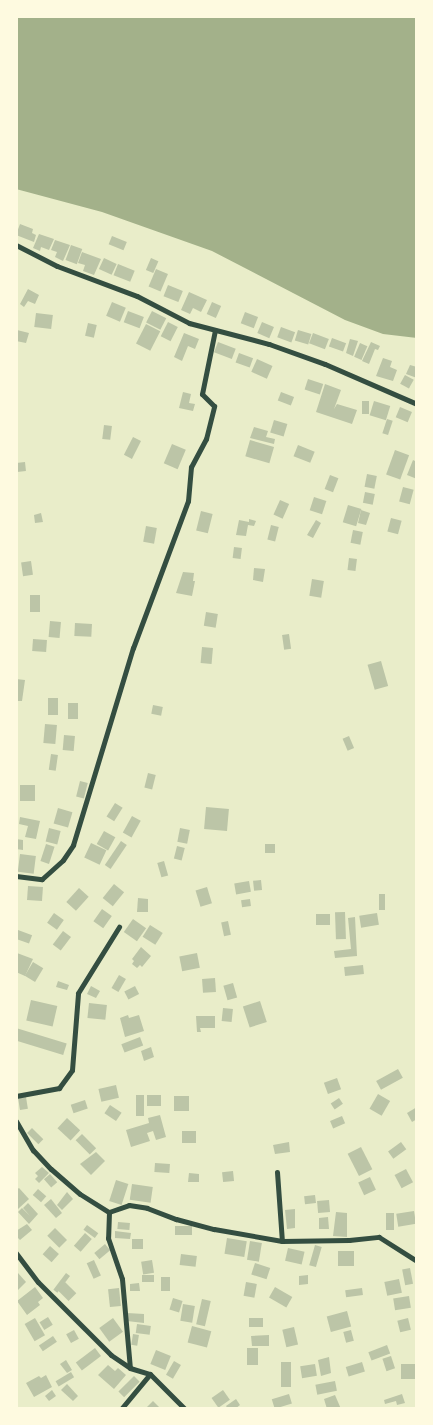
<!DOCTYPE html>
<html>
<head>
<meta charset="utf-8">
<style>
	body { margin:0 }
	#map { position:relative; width:433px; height:1425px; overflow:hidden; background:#e9edc9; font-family:"Fira Sans Condensed",sans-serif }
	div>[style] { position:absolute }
	.water>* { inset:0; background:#a3b18a }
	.building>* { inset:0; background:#bcc5a7; transform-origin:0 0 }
	.minor>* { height:5px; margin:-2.5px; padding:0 2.5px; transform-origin:2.5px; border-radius:2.5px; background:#344e41 }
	span { translate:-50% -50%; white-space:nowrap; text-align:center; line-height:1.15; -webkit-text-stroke:5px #fefae0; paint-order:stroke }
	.frame { position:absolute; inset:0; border:18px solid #fefae0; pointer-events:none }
</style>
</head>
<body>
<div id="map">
	<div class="water">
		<div style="clip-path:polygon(16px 16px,417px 16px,417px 338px,383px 334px,345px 320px,212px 251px,102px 212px,16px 189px)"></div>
	</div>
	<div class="building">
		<div style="clip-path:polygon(20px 224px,33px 229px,32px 233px,36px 235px,34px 242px,16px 235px)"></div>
		<div style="clip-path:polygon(39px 234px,54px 239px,49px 250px,41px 247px,40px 251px,33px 248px)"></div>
		<div style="left:112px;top:236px;width:16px;height:9px;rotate:22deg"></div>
		<div style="clip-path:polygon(55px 240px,70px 245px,63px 261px,55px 257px,57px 252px,51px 250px)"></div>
		<div style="left:71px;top:245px;width:12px;height:16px;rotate:20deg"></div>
		<div style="clip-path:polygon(82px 252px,101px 259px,94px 275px,83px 271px,85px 265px,78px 263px)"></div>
		<div style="left:104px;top:258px;width:14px;height:12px;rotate:25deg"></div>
		<div style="left:151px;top:258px;width:8px;height:13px;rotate:23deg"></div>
		<div style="left:118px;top:264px;width:18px;height:12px;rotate:22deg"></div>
		<div style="left:156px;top:269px;width:13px;height:19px;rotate:23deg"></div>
		<div style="left:168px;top:285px;width:16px;height:12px;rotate:22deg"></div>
		<div style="clip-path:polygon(28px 289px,39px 295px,35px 304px,28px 301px,24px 307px,20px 304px)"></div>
		<div style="clip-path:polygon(189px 292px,207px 300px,201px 312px,193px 308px,190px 314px,181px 310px)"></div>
		<div style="left:112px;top:302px;width:15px;height:15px;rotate:23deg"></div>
		<div style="left:212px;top:302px;width:10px;height:13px;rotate:24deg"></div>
		<div style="left:128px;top:311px;width:17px;height:12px;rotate:21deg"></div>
		<div style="left:152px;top:311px;width:16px;height:13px;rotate:27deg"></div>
		<div style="left:245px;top:312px;width:14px;height:12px;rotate:21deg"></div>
		<div style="left:36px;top:313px;width:17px;height:14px;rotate:7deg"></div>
		<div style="left:168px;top:322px;width:11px;height:16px;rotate:27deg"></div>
		<div style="left:262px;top:322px;width:13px;height:12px;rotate:23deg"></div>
		<div style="left:88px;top:323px;width:9px;height:13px;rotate:13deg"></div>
		<div style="left:146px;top:324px;width:16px;height:22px;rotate:27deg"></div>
		<div style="left:281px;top:327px;width:15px;height:11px;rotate:20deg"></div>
		<div style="clip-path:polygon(17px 330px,29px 333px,26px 343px,16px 341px)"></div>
		<div style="left:298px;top:330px;width:14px;height:11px;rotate:17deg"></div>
		<div style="clip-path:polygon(184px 333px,199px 339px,195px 349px,188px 346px,182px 361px,174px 357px)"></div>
		<div style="left:313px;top:333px;width:17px;height:11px;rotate:21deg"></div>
		<div style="left:332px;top:338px;width:15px;height:9px;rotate:20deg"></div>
		<div style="clip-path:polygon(350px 339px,358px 341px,353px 356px,346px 353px)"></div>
		<div style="left:218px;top:342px;width:19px;height:11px;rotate:21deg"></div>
		<div style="clip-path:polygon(371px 342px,380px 346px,378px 350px,375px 349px,369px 364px,362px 361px)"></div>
		<div style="left:360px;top:343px;width:8px;height:15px;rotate:23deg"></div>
		<div style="left:239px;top:353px;width:15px;height:10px;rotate:20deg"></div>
		<div style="clip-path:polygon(383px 358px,392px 361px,390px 367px,397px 370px,393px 381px,376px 376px)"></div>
		<div style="left:257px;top:359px;width:17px;height:14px;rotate:24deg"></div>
		<div style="clip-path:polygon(410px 365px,417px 367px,417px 378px,406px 374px)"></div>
		<div style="left:405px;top:375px;width:10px;height:10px;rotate:29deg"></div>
		<div style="left:308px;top:379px;width:16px;height:11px;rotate:18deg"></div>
		<div style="clip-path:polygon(325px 384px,341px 390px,334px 409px,337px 404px,357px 410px,352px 424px,316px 412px)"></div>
		<div style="clip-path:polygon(183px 392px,191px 394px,189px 403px,195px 404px,193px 411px,179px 408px)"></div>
		<div style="left:281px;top:392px;width:14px;height:9px;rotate:21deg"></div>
		<div style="left:362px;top:401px;width:7px;height:13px"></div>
		<div style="left:374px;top:401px;width:17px;height:15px;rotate:17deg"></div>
		<div style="left:400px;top:407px;width:13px;height:11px;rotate:23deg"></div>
		<div style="left:387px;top:419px;width:6px;height:15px;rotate:18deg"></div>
		<div style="left:274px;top:420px;width:14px;height:13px;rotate:17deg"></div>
		<div style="left:104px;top:425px;width:8px;height:14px;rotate:7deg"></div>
		<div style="clip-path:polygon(254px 427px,268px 431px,266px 437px,275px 439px,274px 444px,250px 438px)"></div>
		<div style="left:133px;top:437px;width:9px;height:20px;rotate:27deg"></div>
		<div style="left:250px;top:440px;width:25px;height:17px;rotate:16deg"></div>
		<div style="left:172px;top:444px;width:15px;height:21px;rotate:23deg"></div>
		<div style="left:298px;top:445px;width:18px;height:12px;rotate:22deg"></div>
		<div style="left:395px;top:450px;width:15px;height:26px;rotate:20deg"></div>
		<div style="clip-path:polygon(413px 460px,417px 462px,417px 479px,407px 475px)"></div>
		<div style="left:25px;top:462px;width:9px;height:9px;rotate:84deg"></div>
		<div style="left:367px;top:474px;width:10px;height:13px;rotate:11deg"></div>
		<div style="left:330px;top:475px;width:9px;height:15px;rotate:21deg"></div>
		<div style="left:403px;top:487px;width:11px;height:15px;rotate:15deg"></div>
		<div style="left:365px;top:492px;width:10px;height:11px;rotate:11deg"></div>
		<div style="left:314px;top:497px;width:13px;height:14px;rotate:18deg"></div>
		<div style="left:280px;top:500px;width:10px;height:16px;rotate:24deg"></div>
		<div style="left:348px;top:505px;width:14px;height:18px;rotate:17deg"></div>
		<div style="clip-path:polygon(361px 510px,370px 513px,366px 525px,358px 523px)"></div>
		<div style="left:201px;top:511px;width:12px;height:20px;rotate:14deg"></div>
		<div style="clip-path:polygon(41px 513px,43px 522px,35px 523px,34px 515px)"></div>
		<div style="left:391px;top:518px;width:11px;height:14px;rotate:15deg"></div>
		<div style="clip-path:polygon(249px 519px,256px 521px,254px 526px,248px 525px,246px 536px,236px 535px,239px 520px,249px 522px)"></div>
		<div style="clip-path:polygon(316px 520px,321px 523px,313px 538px,307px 535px)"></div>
		<div style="left:271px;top:525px;width:8px;height:15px;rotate:14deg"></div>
		<div style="left:146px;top:526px;width:11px;height:16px;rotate:10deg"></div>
		<div style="left:353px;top:530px;width:10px;height:13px;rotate:11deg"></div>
		<div style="left:234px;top:547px;width:8px;height:11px;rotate:7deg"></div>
		<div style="left:349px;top:558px;width:8px;height:12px;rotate:7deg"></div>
		<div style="left:31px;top:561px;width:14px;height:10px;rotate:82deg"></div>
		<div style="clip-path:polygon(254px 568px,265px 569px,263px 582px,253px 580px)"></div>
		<div style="clip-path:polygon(183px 572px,194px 573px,193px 581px,195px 581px,192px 596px,176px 593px)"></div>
		<div style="left:312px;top:579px;width:12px;height:17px;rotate:9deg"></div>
		<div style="left:30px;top:595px;width:10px;height:17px"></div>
		<div style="left:206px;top:612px;width:12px;height:14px;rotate:9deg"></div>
		<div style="left:50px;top:621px;width:11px;height:16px;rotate:5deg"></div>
		<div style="left:75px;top:623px;width:17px;height:13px;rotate:3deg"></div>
		<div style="left:289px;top:634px;width:15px;height:7px;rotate:82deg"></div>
		<div style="left:33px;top:639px;width:14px;height:12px;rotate:4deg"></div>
		<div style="left:202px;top:647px;width:11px;height:16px;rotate:5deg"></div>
		<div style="left:381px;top:661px;width:26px;height:14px;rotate:74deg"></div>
		<div style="clip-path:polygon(16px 679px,25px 680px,22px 701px,16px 701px)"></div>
		<div style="left:48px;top:698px;width:10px;height:17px"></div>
		<div style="left:68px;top:703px;width:10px;height:16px"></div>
		<div style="left:153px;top:705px;width:10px;height:9px;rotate:11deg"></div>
		<div style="left:45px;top:724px;width:12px;height:19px;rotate:5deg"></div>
		<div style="left:64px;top:735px;width:11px;height:15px;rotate:5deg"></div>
		<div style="left:349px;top:736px;width:13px;height:7px;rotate:67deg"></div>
		<div style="left:51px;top:754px;width:7px;height:16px;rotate:8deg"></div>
		<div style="left:148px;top:773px;width:8px;height:15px;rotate:14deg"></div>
		<div style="left:80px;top:781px;width:8px;height:16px;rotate:14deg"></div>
		<div style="left:20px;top:785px;width:15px;height:16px"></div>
		<div style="left:115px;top:803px;width:9px;height:16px;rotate:32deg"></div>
		<div style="left:206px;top:807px;width:23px;height:22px;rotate:5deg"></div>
		<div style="left:58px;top:808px;width:15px;height:16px;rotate:16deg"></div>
		<div style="left:132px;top:816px;width:10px;height:19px;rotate:29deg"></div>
		<div style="clip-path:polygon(20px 817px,40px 821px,36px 839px,25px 837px,28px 826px,19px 824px)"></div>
		<div style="left:49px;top:828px;width:12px;height:14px;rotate:14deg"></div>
		<div style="left:180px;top:828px;width:10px;height:14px;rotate:11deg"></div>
		<div style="left:104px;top:831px;width:13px;height:15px;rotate:29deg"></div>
		<div style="clip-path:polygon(16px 839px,23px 840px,23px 850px,16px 849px)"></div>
		<div style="left:121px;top:841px;width:7px;height:29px;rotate:34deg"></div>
		<div style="left:91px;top:843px;width:17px;height:16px;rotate:25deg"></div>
		<div style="left:46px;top:844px;width:9px;height:18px;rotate:18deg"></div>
		<div style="left:265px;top:844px;width:10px;height:9px"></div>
		<div style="left:177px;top:846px;width:8px;height:13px;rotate:14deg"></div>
		<div style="left:20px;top:854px;width:16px;height:18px;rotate:7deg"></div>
		<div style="left:164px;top:861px;width:15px;height:7px;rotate:74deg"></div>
		<div style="left:261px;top:880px;width:10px;height:8px;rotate:84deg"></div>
		<div style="left:249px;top:881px;width:11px;height:15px;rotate:80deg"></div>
		<div style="left:114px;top:884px;width:13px;height:18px;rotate:39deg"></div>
		<div style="left:28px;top:886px;width:15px;height:14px;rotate:4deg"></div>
		<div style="left:207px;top:887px;width:17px;height:12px;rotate:73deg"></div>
		<div style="left:79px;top:888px;width:13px;height:19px;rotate:42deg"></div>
		<div style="left:379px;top:894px;width:6px;height:16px"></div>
		<div style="clip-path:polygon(138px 898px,148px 899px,148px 912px,137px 912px)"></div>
		<div style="left:250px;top:899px;width:7px;height:9px;rotate:82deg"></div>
		<div style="left:102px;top:909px;width:12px;height:15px;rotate:35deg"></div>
		<div style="left:345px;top:912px;width:27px;height:10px;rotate:88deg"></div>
		<div style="left:54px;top:913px;width:12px;height:12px;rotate:35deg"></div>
		<div style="left:377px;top:913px;width:12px;height:18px;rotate:81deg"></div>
		<div style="left:316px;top:914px;width:14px;height:11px"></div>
		<div style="clip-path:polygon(355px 917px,357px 956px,335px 958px,334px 951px,351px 949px,348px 918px)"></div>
		<div style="left:133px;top:919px;width:16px;height:16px;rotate:35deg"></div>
		<div style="left:228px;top:921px;width:14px;height:7px;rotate:78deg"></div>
		<div style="left:150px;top:925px;width:15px;height:14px;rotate:32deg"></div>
		<div style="left:18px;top:930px;width:15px;height:9px;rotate:20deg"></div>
		<div style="left:63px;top:931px;width:10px;height:17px;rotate:37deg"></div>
		<div style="clip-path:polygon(141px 947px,151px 956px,142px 967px,140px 965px,137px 968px,132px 964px,134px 961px,132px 959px)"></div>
		<div style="clip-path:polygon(17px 953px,33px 959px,25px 976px,16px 972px)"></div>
		<div style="left:197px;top:953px;width:15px;height:18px;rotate:79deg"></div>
		<div style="left:33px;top:962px;width:12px;height:16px;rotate:31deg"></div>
		<div style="left:363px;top:965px;width:9px;height:19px;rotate:84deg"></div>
		<div style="left:119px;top:975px;width:8px;height:15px;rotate:30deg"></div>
		<div style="left:215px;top:978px;width:14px;height:13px;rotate:86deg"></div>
		<div style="clip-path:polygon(58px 981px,69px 985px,67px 990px,56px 987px)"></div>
		<div style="left:233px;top:983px;width:15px;height:10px;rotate:74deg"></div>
		<div style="clip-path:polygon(91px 986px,100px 991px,96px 998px,87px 994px)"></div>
		<div style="left:135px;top:986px;width:9px;height:12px;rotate:63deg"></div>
		<div style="left:31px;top:1000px;width:27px;height:21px;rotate:13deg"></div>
		<div style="left:260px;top:1001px;width:22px;height:18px;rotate:72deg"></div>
		<div style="left:89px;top:1003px;width:18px;height:15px;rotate:6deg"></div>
		<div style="left:223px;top:1008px;width:10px;height:13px;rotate:6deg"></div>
		<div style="clip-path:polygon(128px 1015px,129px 1018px,139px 1015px,144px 1031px,125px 1037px,120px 1018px)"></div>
		<div style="clip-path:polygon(196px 1016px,215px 1016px,215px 1028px,200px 1028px,201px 1032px,197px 1032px)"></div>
		<div style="left:16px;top:1028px;width:53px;height:12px;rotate:17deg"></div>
		<div style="left:140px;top:1037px;width:9px;height:20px;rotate:69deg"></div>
		<div style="clip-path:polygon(151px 1047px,154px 1057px,144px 1061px,141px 1051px)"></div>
		<div style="left:398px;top:1069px;width:10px;height:25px;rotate:61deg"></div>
		<div style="left:337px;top:1078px;width:12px;height:14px;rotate:70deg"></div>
		<div style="left:116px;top:1085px;width:13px;height:18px;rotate:77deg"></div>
		<div style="left:378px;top:1094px;width:14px;height:17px;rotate:30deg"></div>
		<div style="left:136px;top:1095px;width:8px;height:21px"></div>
		<div style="left:147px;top:1095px;width:14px;height:11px"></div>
		<div style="left:189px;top:1096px;width:15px;height:15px;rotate:90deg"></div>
		<div style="left:26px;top:1097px;width:12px;height:8px;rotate:81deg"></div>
		<div style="left:339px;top:1098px;width:7px;height:10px;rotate:56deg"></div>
		<div style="left:85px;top:1100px;width:9px;height:15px;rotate:72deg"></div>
		<div style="left:110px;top:1105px;width:14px;height:10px;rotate:34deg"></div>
		<div style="clip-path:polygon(417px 1107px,417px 1119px,412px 1122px,407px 1113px)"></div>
		<div style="clip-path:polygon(160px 1115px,166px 1137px,156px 1140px,153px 1131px,147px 1133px,150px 1141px,131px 1147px,126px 1130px,149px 1123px,148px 1118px)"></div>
		<div style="left:342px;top:1116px;width:8px;height:13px;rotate:67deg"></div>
		<div style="left:67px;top:1118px;width:18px;height:14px;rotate:43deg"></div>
		<div style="left:32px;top:1128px;width:16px;height:7px;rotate:45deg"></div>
		<div style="left:196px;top:1131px;width:12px;height:14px;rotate:90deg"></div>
		<div style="left:82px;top:1134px;width:20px;height:9px;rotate:45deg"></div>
		<div style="clip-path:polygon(289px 1142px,290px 1152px,275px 1154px,273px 1145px)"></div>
		<div style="left:401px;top:1142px;width:9px;height:16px;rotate:54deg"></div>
		<div style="left:361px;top:1147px;width:25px;height:15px;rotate:63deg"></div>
		<div style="clip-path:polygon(96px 1152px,105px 1161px,91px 1175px,80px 1164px)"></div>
		<div style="left:155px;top:1163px;width:15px;height:9px;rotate:4deg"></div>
		<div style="clip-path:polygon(42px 1167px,49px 1173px,39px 1183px,35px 1179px,38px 1176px,35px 1173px)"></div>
		<div style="left:406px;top:1169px;width:15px;height:13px;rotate:62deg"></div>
		<div style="left:233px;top:1171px;width:10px;height:11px;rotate:84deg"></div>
		<div style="clip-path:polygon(189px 1173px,199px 1174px,199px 1182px,188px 1182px)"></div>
		<div style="left:50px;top:1174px;width:11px;height:8px;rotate:49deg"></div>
		<div style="left:370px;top:1177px;width:14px;height:13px;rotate:65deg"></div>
		<div style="left:116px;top:1180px;width:13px;height:22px;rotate:18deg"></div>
		<div style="left:132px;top:1184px;width:21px;height:16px;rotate:8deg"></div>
		<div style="clip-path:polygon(19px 1188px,29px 1199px,18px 1209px,16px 1207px,16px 1190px)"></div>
		<div style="left:38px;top:1189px;width:11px;height:8px;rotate:41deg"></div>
		<div style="clip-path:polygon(67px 1192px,73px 1199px,62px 1210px,57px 1205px)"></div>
		<div style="left:315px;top:1195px;width:8px;height:11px;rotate:83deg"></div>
		<div style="clip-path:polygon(51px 1199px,62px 1213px,56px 1218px,44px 1205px)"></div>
		<div style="left:329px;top:1200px;width:12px;height:12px;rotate:85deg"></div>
		<div style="clip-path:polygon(28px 1203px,38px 1214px,29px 1224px,18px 1212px,22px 1208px,30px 1216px,23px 1208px)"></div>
		<div style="clip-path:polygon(295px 1209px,295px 1228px,287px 1229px,285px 1210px)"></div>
		<div style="left:414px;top:1211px;width:13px;height:18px;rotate:81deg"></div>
		<div style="clip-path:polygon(336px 1212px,347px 1213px,347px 1237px,333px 1236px)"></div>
		<div style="left:386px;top:1213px;width:8px;height:17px"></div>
		<div style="clip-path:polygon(328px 1217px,329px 1229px,319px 1229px,319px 1218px)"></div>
		<div style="left:118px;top:1222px;width:12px;height:7px;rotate:5deg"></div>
		<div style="clip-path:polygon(27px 1224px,32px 1230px,20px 1240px,16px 1236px,16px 1231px)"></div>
		<div style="left:87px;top:1225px;width:14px;height:6px;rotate:36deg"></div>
		<div style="left:175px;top:1226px;width:17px;height:9px"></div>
		<div style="left:55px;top:1228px;width:17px;height:11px;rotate:45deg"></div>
		<div style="clip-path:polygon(115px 1231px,131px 1233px,130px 1239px,115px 1238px)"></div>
		<div style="left:85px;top:1233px;width:9px;height:17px;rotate:41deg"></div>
		<div style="left:227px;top:1238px;width:20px;height:16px;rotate:9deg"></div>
		<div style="left:143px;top:1239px;width:10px;height:11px;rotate:90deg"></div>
		<div style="left:250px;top:1241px;width:12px;height:19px;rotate:9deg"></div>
		<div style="left:105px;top:1244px;width:8px;height:14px;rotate:50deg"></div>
		<div style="left:315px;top:1245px;width:7px;height:21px;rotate:16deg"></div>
		<div style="left:50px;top:1246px;width:12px;height:11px;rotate:42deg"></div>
		<div style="left:288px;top:1248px;width:17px;height:13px;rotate:13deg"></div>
		<div style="left:338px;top:1251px;width:16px;height:15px"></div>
		<div style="left:181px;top:1254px;width:16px;height:11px;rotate:7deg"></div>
		<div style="left:94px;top:1260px;width:17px;height:8px;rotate:66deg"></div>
		<div style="left:152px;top:1260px;width:13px;height:11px;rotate:81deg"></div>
		<div style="left:255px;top:1263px;width:16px;height:12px;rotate:18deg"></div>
		<div style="left:410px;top:1268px;width:16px;height:8px;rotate:79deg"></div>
		<div style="clip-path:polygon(18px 1273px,26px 1282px,16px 1292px,16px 1275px)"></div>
		<div style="left:66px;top:1273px;width:5px;height:21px;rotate:37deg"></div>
		<div style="left:154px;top:1275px;width:7px;height:12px;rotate:90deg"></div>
		<div style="clip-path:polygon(308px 1275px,308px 1284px,299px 1285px,299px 1276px)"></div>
		<div style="left:161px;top:1277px;width:9px;height:14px"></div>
		<div style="left:399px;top:1279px;width:14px;height:15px;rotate:78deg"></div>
		<div style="left:65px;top:1282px;width:16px;height:11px;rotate:45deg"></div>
		<div style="left:246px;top:1282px;width:11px;height:14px;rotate:10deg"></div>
		<div style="clip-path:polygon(139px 1283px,140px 1291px,130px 1291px,130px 1284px)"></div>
		<div style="clip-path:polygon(35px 1287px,43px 1298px,38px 1302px,40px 1305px,27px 1315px,17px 1301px)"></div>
		<div style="left:275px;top:1287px;width:20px;height:12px;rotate:30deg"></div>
		<div style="left:119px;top:1288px;width:18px;height:11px;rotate:84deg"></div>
		<div style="left:362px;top:1288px;width:7px;height:17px;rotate:82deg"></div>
		<div style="left:409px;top:1296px;width:12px;height:16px;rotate:81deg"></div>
		<div style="left:173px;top:1298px;width:10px;height:12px;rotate:17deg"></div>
		<div style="left:202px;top:1299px;width:9px;height:26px;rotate:13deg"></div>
		<div style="left:183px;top:1304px;width:12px;height:17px;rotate:9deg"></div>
		<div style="left:347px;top:1311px;width:16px;height:21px;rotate:75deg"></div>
		<div style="clip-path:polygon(127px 1313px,144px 1314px,144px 1323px,127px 1321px)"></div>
		<div style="left:48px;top:1317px;width:9px;height:10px;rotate:58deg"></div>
		<div style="left:35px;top:1318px;width:20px;height:12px;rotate:60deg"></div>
		<div style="left:113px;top:1318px;width:17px;height:17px;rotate:54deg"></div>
		<div style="left:249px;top:1318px;width:14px;height:9px"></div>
		<div style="left:408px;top:1318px;width:12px;height:11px;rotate:76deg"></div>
		<div style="left:137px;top:1324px;width:14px;height:9px;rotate:8deg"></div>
		<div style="left:192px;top:1326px;width:20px;height:17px;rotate:15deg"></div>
		<div style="left:294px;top:1327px;width:18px;height:12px;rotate:77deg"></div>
		<div style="left:74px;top:1330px;width:10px;height:9px;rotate:61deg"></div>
		<div style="left:351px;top:1330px;width:11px;height:8px;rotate:75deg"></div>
		<div style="left:133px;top:1334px;width:6px;height:11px;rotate:9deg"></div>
		<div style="clip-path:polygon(269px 1335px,269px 1346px,252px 1346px,251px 1336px)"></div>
		<div style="left:53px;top:1336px;width:7px;height:17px;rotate:56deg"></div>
		<div style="left:387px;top:1345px;width:9px;height:20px;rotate:69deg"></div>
		<div style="left:95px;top:1348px;width:10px;height:24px;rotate:53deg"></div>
		<div style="left:247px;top:1348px;width:11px;height:17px"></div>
		<div style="left:156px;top:1350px;width:16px;height:15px;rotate:22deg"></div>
		<div style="left:391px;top:1356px;width:13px;height:9px;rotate:72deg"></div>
		<div style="clip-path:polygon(329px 1357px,331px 1373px,321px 1376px,318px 1360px)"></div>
		<div style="clip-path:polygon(66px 1360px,72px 1370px,67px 1373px,60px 1364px)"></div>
		<div style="left:174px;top:1361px;width:8px;height:16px;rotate:30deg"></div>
		<div style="left:281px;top:1362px;width:10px;height:25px"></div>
		<div style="left:362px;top:1362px;width:10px;height:17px;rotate:73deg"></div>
		<div style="left:315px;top:1364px;width:12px;height:15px;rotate:81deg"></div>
		<div style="left:401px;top:1364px;width:14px;height:15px"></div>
		<div style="clip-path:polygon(108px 1365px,115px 1371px,118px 1368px,126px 1375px,114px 1389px,98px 1375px)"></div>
		<div style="left:71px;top:1372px;width:6px;height:18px;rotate:59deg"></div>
		<div style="clip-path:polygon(46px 1375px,52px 1387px,34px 1397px,26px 1383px,39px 1376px,41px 1378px)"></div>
		<div style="left:134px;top:1376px;width:8px;height:22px;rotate:45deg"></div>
		<div style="left:335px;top:1381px;width:10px;height:20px;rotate:79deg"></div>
		<div style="clip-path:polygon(67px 1384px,78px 1396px,73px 1401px,61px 1390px)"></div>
		<div style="clip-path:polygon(52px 1390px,56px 1396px,49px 1401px,45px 1396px)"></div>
		<div style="left:223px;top:1390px;width:12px;height:14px;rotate:55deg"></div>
		<div style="left:289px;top:1394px;width:10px;height:18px;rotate:73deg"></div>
		<div style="clip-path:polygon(402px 1394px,405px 1403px,397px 1405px,396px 1401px,385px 1404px,384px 1400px)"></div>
		<div style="clip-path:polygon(335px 1395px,341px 1409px,327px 1409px,324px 1399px)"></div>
		<div style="clip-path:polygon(236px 1399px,240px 1405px,235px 1409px,228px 1409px,226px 1406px)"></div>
		<div style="clip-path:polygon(153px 1401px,161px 1409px,145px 1409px)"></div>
	</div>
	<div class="minor">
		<div style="left:16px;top:245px;width:46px;rotate:27.1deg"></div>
		<div style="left:57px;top:266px;width:85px;rotate:20.6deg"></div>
		<div style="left:137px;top:296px;width:59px;rotate:27.4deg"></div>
		<div style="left:189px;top:323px;width:83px;rotate:14.7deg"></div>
		<div style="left:269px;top:344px;width:59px;rotate:19.7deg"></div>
		<div style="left:325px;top:364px;width:100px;rotate:23.5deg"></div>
		<div style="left:16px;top:876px;width:26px;rotate:7deg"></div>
		<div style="left:42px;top:879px;width:28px;rotate:-42deg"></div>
		<div style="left:63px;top:860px;width:18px;rotate:-56deg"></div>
		<div style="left:73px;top:845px;width:206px;rotate:-73.1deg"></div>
		<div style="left:133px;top:648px;width:157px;rotate:-69.5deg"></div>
		<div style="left:188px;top:501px;width:34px;rotate:-85deg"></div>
		<div style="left:191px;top:467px;width:32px;rotate:-62deg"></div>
		<div style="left:206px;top:439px;width:34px;rotate:-76deg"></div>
		<div style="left:214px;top:406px;width:17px;rotate:-135deg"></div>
		<div style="left:202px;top:394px;width:65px;rotate:-78.5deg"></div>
		<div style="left:16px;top:1096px;width:44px;rotate:-10.5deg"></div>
		<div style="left:59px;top:1088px;width:22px;rotate:-54deg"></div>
		<div style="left:72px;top:1070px;width:77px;rotate:-85.5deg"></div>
		<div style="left:78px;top:993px;width:78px;rotate:-58.2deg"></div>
		<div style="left:16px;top:1121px;width:34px;rotate:60deg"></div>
		<div style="left:33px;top:1150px;width:26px;rotate:47deg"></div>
		<div style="left:51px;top:1169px;width:38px;rotate:41deg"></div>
		<div style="left:80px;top:1194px;width:34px;rotate:32deg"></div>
		<div style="left:109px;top:1212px;width:21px;rotate:-19deg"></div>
		<div style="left:129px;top:1205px;width:18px;rotate:9deg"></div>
		<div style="left:147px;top:1208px;width:31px;rotate:21deg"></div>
		<div style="left:176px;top:1219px;width:39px;rotate:15deg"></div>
		<div style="left:214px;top:1229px;width:69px;rotate:10deg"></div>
		<div style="left:282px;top:1241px;width:67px;rotate:-0.9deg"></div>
		<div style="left:349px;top:1240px;width:30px;rotate:-6deg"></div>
		<div style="left:379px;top:1237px;width:45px;rotate:32.3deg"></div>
		<div style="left:277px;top:1172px;width:69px;rotate:85.9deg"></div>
		<div style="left:109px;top:1212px;width:26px;rotate:92deg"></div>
		<div style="left:108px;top:1238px;width:43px;rotate:71.1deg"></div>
		<div style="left:122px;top:1279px;width:89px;rotate:84.9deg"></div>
		<div style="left:16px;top:1253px;width:36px;rotate:53deg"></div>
		<div style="left:38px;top:1282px;width:103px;rotate:45deg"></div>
		<div style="left:111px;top:1355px;width:23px;rotate:34deg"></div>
		<div style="left:130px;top:1368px;width:21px;rotate:17deg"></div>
		<div style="left:150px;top:1374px;width:49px;rotate:45deg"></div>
		<div style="left:121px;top:1409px;width:45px;rotate:-50.4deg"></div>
	</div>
	<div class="frame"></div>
</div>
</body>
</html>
